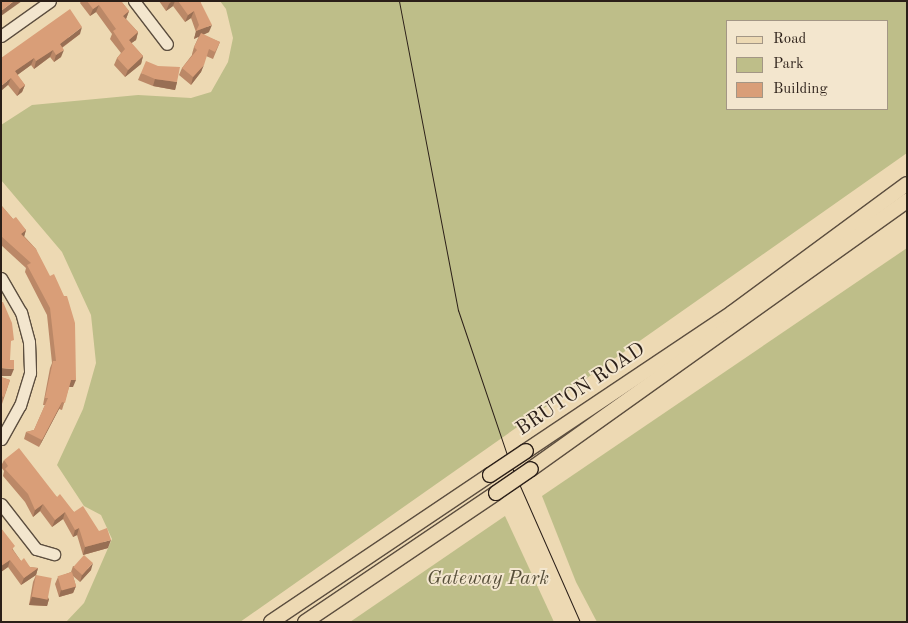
<!DOCTYPE html>
<html>
<head>
<meta charset="utf-8">
<style>
	body { margin:0 }
	#map { position:relative; width:908px; height:623px; overflow:hidden; background:#edd9b3; font-family:"Old Standard TT",serif }
	div>[style] { position:absolute }
	.green>* { inset:0; background:#bebe89 }
	.roads { filter:drop-shadow(1px 0 #5c4e3f) drop-shadow(-1px 0 #5c4e3f) drop-shadow(0 1px #5c4e3f) drop-shadow(0 -1px #5c4e3f) }
	.minor>* { height:11px; margin:-5.5px; padding:0 5.5px; transform-origin:5.5px; border-radius:5.5px; background:#f3e6ce }
	.major>* { height:14px; margin:-7px; padding:0 7px; transform-origin:7px; border-radius:7px; background:#edd9b3 }
	.tram>* { height:1px; margin:-0.5px; padding:0 0.5px; transform-origin:0.5px; border-radius:0.5px; background:#2b1f18 }
	.bridges { filter:drop-shadow(1px 0 #2b1f18) drop-shadow(-1px 0 #2b1f18) drop-shadow(0 1px #2b1f18) drop-shadow(0 -1px #2b1f18) }
	.major-bridge>* { height:14px; margin:-7px; padding:0 7px; transform-origin:7px; border-radius:7px; background:#edd9b3 }
	.wall>* { inset:0; background:#bb8867 }
	.shaded-wall>* { inset:0; background:#986f54 }
	.building>* { inset:0; background:#d99e78; transform-origin:0 0 }
	span { translate:-50% -50%; white-space:nowrap; text-align:center; line-height:1.15; -webkit-text-stroke:4px #f3e6ce; paint-order:stroke }
	.street-label { font-size:20px; color:#2b1f18 }
	.park-label { font-size:20px; color:#574f3a; font-style:italic }
	.frame { position:absolute; inset:0; border:2px solid #2b1f18; pointer-events:none }
	.legend { position:absolute; left:726px; top:20px; width:162px; height:90px; box-sizing:border-box; background:#f3e6ce; border:1px solid #a39685; margin:0; padding:6px 9px; list-style:none; font-size:15px; color:#2b1f18 }
	.legend li { display:flex; align-items:center; gap:10px; height:25px }
	.legend b { width:25px; border:1px solid #a39685 }
</style>
</head>
<body>
<div id="map">
	<div class="green">
		<div style="clip-path:polygon(evenodd,220px 1px,907px 1px,907px 153px,240px 622px,66px 622px,84px 603px,112px 539px,101px 515px,84px 506px,57px 465px,83px 409px,96px 363px,91px 315px,62px 252px,1px 180px,1px 125px,32px 105px,138px 95px,191px 98px,211px 92px,228px 62px,233px 38px,226px 9px,220px 1px,727px 21px,887px 21px,887px 109px,727px 109px,727px 21px)"></div>
		<div style="clip-path:polygon(907px 248px,907px 622px,597px 622px,576px 582px,542px 496px)"></div>
		<div style="clip-path:polygon(505px 516px,554px 622px,350px 622px)"></div>
	</div>
	<div class="roads">
		<div class="minor">
			<div style="left:134px;top:1px;width:54px;rotate:52.5deg"></div>
			<div style="left:1px;top:36px;width:60px;rotate:-35.5deg"></div>
			<div style="left:1px;top:278px;width:39px;rotate:60deg"></div>
			<div style="left:21px;top:312px;width:31px;rotate:75deg"></div>
			<div style="left:29px;top:342px;width:31px;rotate:88deg"></div>
			<div style="left:30px;top:373px;width:34px;rotate:107deg"></div>
			<div style="left:20px;top:405px;width:39px;rotate:119deg"></div>
			<div style="left:1px;top:504px;width:57px;rotate:52.1deg"></div>
			<div style="left:36px;top:549px;width:19px;rotate:16deg"></div>
		</div>
		<div class="major">
			<div style="left:526px;top:451px;width:248px;rotate:-33.8deg"></div>
			<div style="left:732px;top:313px;width:217px;rotate:-36.4deg"></div>
			<div style="left:531px;top:469px;width:462px;rotate:-35.5deg"></div>
			<div style="left:271px;top:622px;width:264px;rotate:-33.9deg"></div>
			<div style="left:305px;top:622px;width:230px;rotate:-34deg"></div>
		</div>
	</div>
	<div class="tram">
		<div style="left:399px;top:1px;width:315px;rotate:79.2deg"></div>
		<div style="left:458px;top:310px;width:159px;rotate:71.3deg"></div>
		<div style="left:509px;top:461px;width:176px;rotate:66.2deg"></div>
	</div>
	<div class="bridges">
		<div class="major-bridge">
			<div style="left:490px;top:475px;width:43px;rotate:-33.7deg"></div>
			<div style="left:496px;top:493px;width:42px;rotate:-34.4deg"></div>
		</div>
	</div>
	<div class="wall">
		<div style="clip-path:polygon(81px 1px,121px 1px,129px 11px,126px 19px,138px 32px,136px 40px,131px 43px,143px 56px,141px 64px,125px 77px,114px 65px,117px 58px,121px 53px,110px 39px,112px 34px,96px 12px,90px 16px,80px 3px)"></div>
		<div style="clip-path:polygon(159px 1px,200px 1px,209px 32px,203px 35px,220px 42px,213px 59px,206px 56px,201px 72px,191px 85px,179px 75px,182px 68px,192px 55px,192px 54px,194px 47px,199px 36px,194px 39px,196px 32px,191px 18px,185px 22px,173px 6px,166px 11px)"></div>
		<div style="clip-path:polygon(80px 34px,62px 48px,61px 57px,54px 62px,50px 57px,34px 69px,31px 65px,17px 75px,25px 85px,22px 92px,17px 96px,8px 85px,1px 58px)"></div>
		<div style="clip-path:polygon(141px 73px,177px 82px,175px 90px,153px 86px,138px 80px)"></div>
		<div style="clip-path:polygon(1px 205px,13px 219px,26px 230px,24px 236px,36px 249px,73px 387px,69px 387px,62px 410px,59px 409px,39px 447px,24px 439px,26px 432px,34px 430px,45px 405px,43px 405px,50px 368px,52px 363px,47px 315px,25px 272px,26px 268px,1px 245px)"></div>
		<div style="clip-path:polygon(1px 377px,10px 380px,2px 404px,1px 404px)"></div>
		<div style="clip-path:polygon(4px 460px,57px 497px,74px 512px,108px 548px,83px 555px,77px 535px,73px 537px,63px 519px,52px 527px,40px 511px,33px 517px,25px 502px,3px 476px,4px 471px,1px 467px,1px 466px)"></div>
		<div style="clip-path:polygon(1px 528px,14px 551px,21px 561px,30px 567px,38px 568px,36px 575px,49px 599px,47px 606px,29px 605px,33px 582px,36px 575px,21px 585px,8px 567px,1px 572px)"></div>
		<div style="clip-path:polygon(73px 566px,91px 570px,80px 582px,73px 576px,76px 586px,73px 593px,59px 597px,55px 584px,58px 577px,71px 572px)"></div>
	</div>
	<div class="shaded-wall">
		<div style="clip-path:polygon(14px 1px,22px 1px,1px 16px,1px 11px)"></div>
		<div style="clip-path:polygon(172px 1px,175px 1px,173px 6px,166px 11px,169px 4px)"></div>
		<div style="clip-path:polygon(99px 5px,96px 12px,90px 16px,93px 9px)"></div>
		<div style="clip-path:polygon(129px 11px,126px 19px,120px 23px,123px 16px)"></div>
		<div style="clip-path:polygon(194px 11px,191px 18px,185px 22px,188px 15px)"></div>
		<div style="clip-path:polygon(212px 25px,209px 32px,194px 39px,196px 31px)"></div>
		<div style="clip-path:polygon(82px 27px,80px 34px,57px 51px,60px 44px)"></div>
		<div style="clip-path:polygon(138px 32px,136px 40px,126px 47px,129px 40px)"></div>
		<div style="clip-path:polygon(53px 50px,50px 57px,34px 69px,36px 61px)"></div>
		<div style="clip-path:polygon(64px 50px,61px 57px,54px 62px,56px 55px)"></div>
		<div style="clip-path:polygon(143px 56px,141px 64px,125px 77px,128px 70px)"></div>
		<div style="clip-path:polygon(34px 58px,31px 65px,12px 79px,15px 71px)"></div>
		<div style="clip-path:polygon(204px 65px,201px 72px,191px 85px,193px 77px)"></div>
		<div style="clip-path:polygon(11px 78px,8px 85px,1px 91px,1px 86px)"></div>
		<div style="clip-path:polygon(155px 79px,177px 82px,175px 90px,153px 86px)"></div>
		<div style="clip-path:polygon(25px 85px,22px 92px,17px 96px,20px 89px)"></div>
		<div style="clip-path:polygon(26px 230px,24px 237px,21px 234px)"></div>
		<div style="clip-path:polygon(1px 368px,14px 369px,11px 376px,1px 376px)"></div>
		<div style="clip-path:polygon(71px 380px,76px 380px,73px 387px,69px 387px)"></div>
		<div style="clip-path:polygon(62px 402px,59px 409px,39px 447px,42px 440px)"></div>
		<div style="clip-path:polygon(43px 504px,40px 511px,33px 517px,35px 510px)"></div>
		<div style="clip-path:polygon(65px 512px,63px 519px,52px 527px,55px 520px)"></div>
		<div style="clip-path:polygon(79px 528px,77px 535px,73px 537px,75px 530px)"></div>
		<div style="clip-path:polygon(111px 540px,108px 548px,83px 555px,85px 547px)"></div>
		<div style="clip-path:polygon(10px 560px,8px 567px,1px 572px,1px 566px)"></div>
		<div style="clip-path:polygon(93px 563px,91px 570px,80px 582px,82px 575px)"></div>
		<div style="clip-path:polygon(38px 568px,36px 575px,21px 585px,24px 578px)"></div>
		<div style="clip-path:polygon(76px 586px,73px 593px,59px 597px,61px 590px)"></div>
		<div style="clip-path:polygon(32px 597px,49px 599px,47px 606px,29px 605px)"></div>
	</div>
	<div class="building">
		<div style="clip-path:polygon(1px 1px,14px 1px,1px 11px)"></div>
		<div style="clip-path:polygon(87px 1px,121px 1px,129px 11px,123px 16px,138px 32px,129px 40px,143px 56px,128px 70px,117px 58px,125px 49px,113px 31px,116px 29px,99px 5px,93px 9px)"></div>
		<div style="clip-path:polygon(178px 1px,200px 1px,212px 25px,196px 31px,199px 25px,194px 11px,188px 15px)"></div>
		<div style="clip-path:polygon(70px 9px,82px 27px,60px 44px,64px 50px,56px 55px,53px 50px,36px 61px,34px 58px,15px 71px,25px 85px,20px 89px,11px 78px,1px 86px,1px 58px)"></div>
		<div style="clip-path:polygon(201px 33px,220px 42px,215px 52px,209px 49px,204px 65px,193px 77px,182px 68px,197px 50px,194px 47px)"></div>
		<div style="clip-path:polygon(146px 61px,158px 66px,180px 67px,177px 82px,155px 79px,141px 73px)"></div>
		<div style="clip-path:polygon(1px 205px,13px 219px,16px 217px,26px 230px,21px 234px,36px 249px,50px 276px,54px 274px,64px 296px,67px 296px,75px 323px,76px 380px,71px 380px,65px 403px,62px 402px,42px 440px,26px 432px,34px 430px,48px 398px,45px 398px,53px 361px,56px 361px,50px 308px,27px 265px,31px 263px,1px 236px)"></div>
		<div style="clip-path:polygon(1px 302px,3px 302px,12px 323px,14px 340px,11px 341px,10px 360px,14px 360px,14px 369px,1px 368px)"></div>
		<div style="clip-path:polygon(1px 377px,10px 380px,4px 397px,1px 396px)"></div>
		<div style="clip-path:polygon(19px 448px,57px 497px,60px 494px,74px 512px,83px 506px,99px 531px,107px 528px,111px 540px,85px 547px,79px 528px,75px 530px,65px 512px,55px 520px,43px 504px,35px 510px,28px 494px,5px 469px,8px 466px,4px 460px)"></div>
		<div style="clip-path:polygon(1px 528px,15px 546px,12px 549px,21px 561px,24px 558px,30px 567px,38px 568px,24px 578px,10px 560px,1px 566px)"></div>
		<div style="left:84px;top:555px;width:12px;height:16px;rotate:42deg"></div>
		<div style="left:72px;top:572px;width:15px;height:15px;rotate:74deg"></div>
		<div style="left:36px;top:575px;width:16px;height:22px;rotate:11deg"></div>
	</div>
	<div class="street-label">
		<span style="left:581px;top:390px;rotate:-34deg">BRUTON ROAD</span>
	</div>
	<div class="park-label">
		<span style="left:488px;top:579px">Gateway Park</span>
	</div>
	<div class="frame"></div>
	<ul class="legend">
	<li><b style="height:6px;background:#edd9b3"></b>Road</li>
	<li><b style="height:14px;background:#bebe89"></b>Park</li>
	<li><b style="height:14px;background:#d99e78"></b>Building</li>
	</ul>
</div>
</body>
</html>
